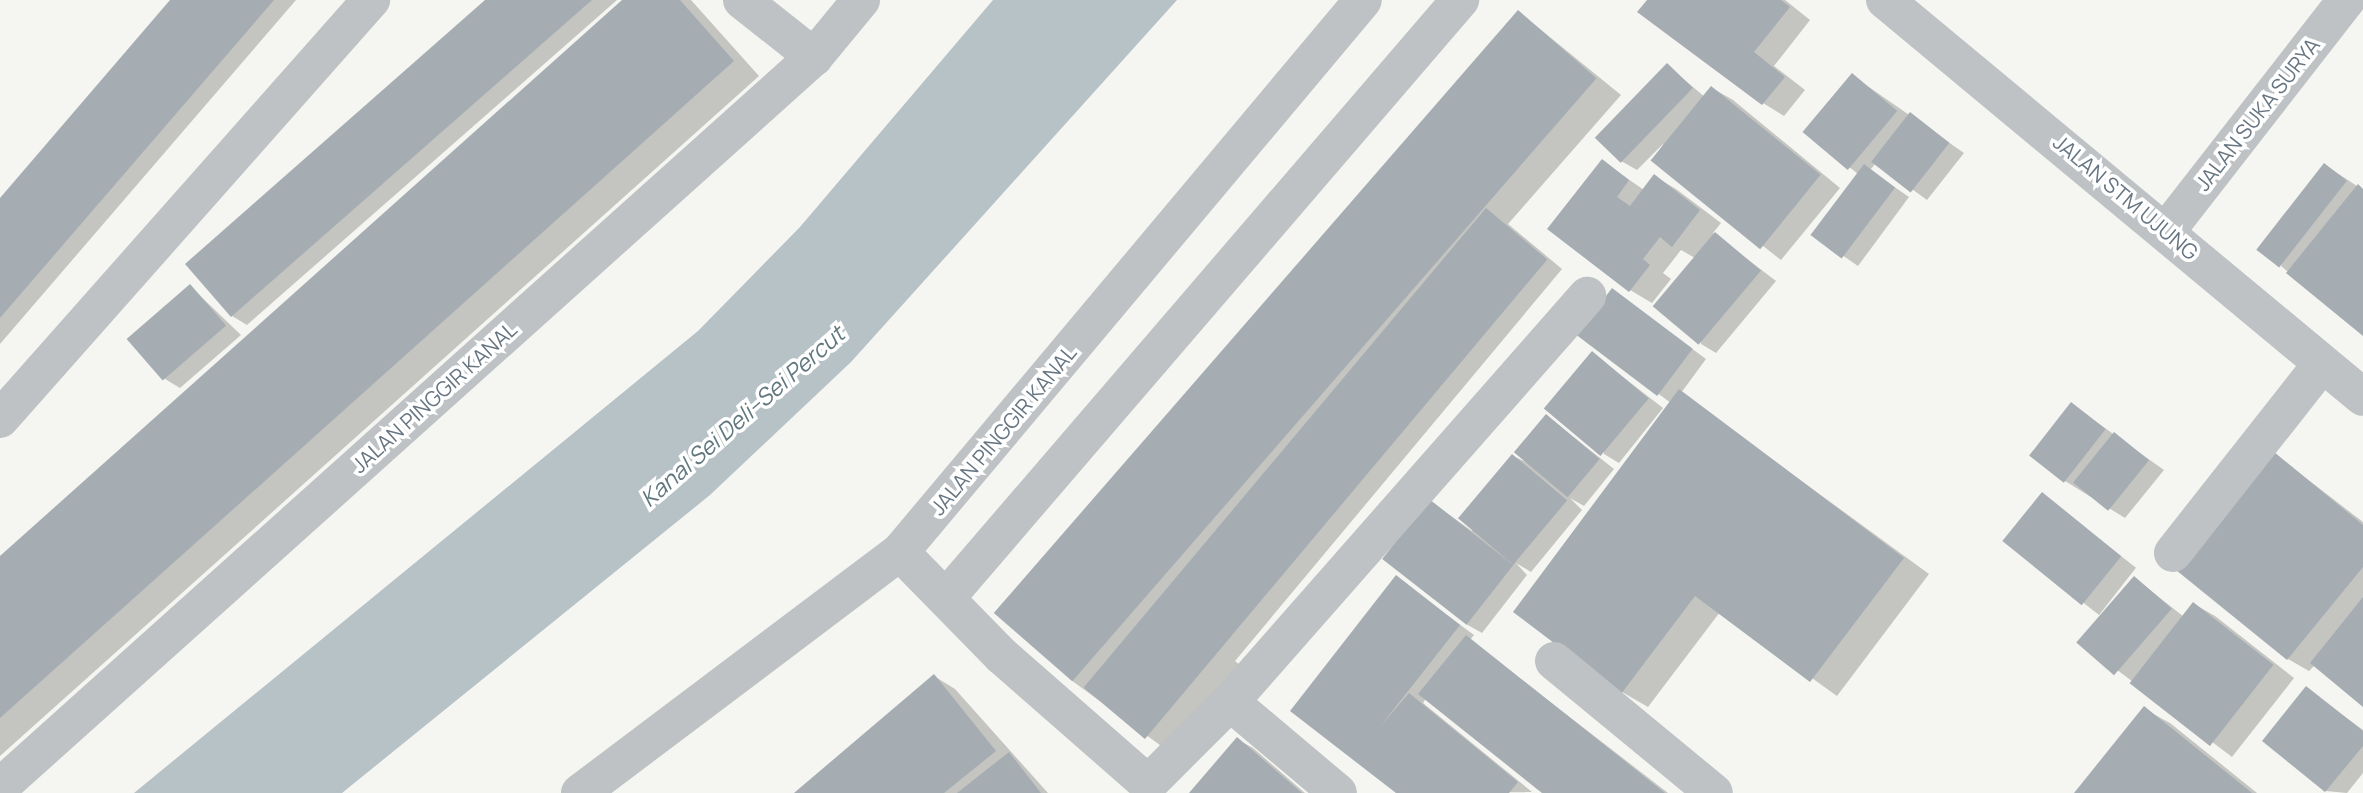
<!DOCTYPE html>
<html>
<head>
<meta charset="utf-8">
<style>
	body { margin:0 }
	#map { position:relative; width:2363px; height:793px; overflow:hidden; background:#f5f5f1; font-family:Manrope,sans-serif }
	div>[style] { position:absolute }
	.water>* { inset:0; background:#b7c2c6 }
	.shadow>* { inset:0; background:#0003; transform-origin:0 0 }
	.building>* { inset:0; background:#a5adb2; transform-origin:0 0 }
	.minor>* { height:38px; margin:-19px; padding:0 19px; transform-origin:19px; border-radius:19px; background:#bec2c5 }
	span { translate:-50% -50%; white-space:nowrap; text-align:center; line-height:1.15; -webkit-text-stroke:7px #fff; paint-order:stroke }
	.street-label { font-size:21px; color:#667581 }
	.water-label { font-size:23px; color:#61777e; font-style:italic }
</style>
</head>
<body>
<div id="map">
	<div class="water">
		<div style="clip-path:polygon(993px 0,1177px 0,851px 362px,710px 495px,342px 793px,134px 793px,698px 331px,800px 227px)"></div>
	</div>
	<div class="shadow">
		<div style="clip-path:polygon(172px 0,296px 0,0 344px,0 200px)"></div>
		<div style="clip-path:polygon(488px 0,617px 0,247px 325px,232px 316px)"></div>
		<div style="clip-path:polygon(625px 0,691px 0,759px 76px,0 756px,0 558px)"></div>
		<div style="clip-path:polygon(1650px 0,1785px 0,1810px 20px,1774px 66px,1805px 90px,1784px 116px,1763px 103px)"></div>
		<div style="clip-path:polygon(1519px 12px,1621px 95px,1508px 224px,1562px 269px,1235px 661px,1240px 665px,1168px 751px,1071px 680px,995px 612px)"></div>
		<div style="clip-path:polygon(1667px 65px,1706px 98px,1712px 88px,1733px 100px,1840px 188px,1781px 260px,1653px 160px,1664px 143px,1637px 170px,1621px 161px)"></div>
		<div style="clip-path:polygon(1853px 76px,1964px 153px,1927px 200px,1876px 163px,1870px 170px,1909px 197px,1858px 266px,1813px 235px,1858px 174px,1805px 132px)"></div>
		<div style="clip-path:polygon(1602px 161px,1644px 190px,1654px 176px,1676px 189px,1721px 223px,1713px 233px,1776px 281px,1716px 353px,1701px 344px,1695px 258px,1681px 250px,1663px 273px,1671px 279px,1652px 303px,1630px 290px)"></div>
		<div style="clip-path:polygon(2325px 165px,2363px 190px,2363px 333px,2281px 266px)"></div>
		<div style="clip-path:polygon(190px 286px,241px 335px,180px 388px,165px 379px)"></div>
		<div style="clip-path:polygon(1612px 290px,1706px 359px,1681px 393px,1929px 574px,1837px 696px,1720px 612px,1648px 707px,1622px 692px,1671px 403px,1578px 335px)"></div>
		<div style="clip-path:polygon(1592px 353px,1663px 408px,1619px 463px,1604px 454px)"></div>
		<div style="clip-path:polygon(2071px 404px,2164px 470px,2125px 518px,2065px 481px)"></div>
		<div style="clip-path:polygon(1547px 416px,1614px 469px,1584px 506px,1570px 498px,1582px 510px,1531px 572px,1516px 563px,1527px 575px,1482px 633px,1466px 624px,1430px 501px,1472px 531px,1513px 456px,1530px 464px)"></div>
		<div style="clip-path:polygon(2268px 449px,2363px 522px,2363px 704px,2315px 665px,2309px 671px,2288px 659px)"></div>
		<div style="left:2043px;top:495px;width:118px;height:60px;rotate:38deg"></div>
		<div style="clip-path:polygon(1397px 578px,1474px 635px,1470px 640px,1668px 793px,1545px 793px,1426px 698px,1423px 703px,1532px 792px,1397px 793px,1293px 711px)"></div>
		<div style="clip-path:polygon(2135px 578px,2184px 617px,2194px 604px,2215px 616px,2294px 678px,2232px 757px,2079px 641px)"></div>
		<div style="clip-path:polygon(934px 676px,955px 689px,1048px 793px,796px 793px)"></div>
		<div style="clip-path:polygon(2306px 688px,2363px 730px,2363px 773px,2347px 793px,2326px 791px,2264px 741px)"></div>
		<div style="clip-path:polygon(2144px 709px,2170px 723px,2257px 793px,2076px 793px)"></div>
		<div style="clip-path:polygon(1237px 739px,1253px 748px,1305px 793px,1191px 793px)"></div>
	</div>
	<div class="building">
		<div style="clip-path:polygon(170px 0,274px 0,0 318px,0 198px)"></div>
		<div style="clip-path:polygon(485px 0,592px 0,231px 317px,185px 264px)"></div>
		<div style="clip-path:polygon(622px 0,680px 0,734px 61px,0 718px,0 556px)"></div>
		<div style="clip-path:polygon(1647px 0,1781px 0,1790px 7px,1754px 52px,1785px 77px,1762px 105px,1637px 12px)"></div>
		<div style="left:1518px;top:10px;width:104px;height:799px;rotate:41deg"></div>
		<div style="left:1667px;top:63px;width:36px;height:104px;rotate:44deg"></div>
		<div style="left:1852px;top:73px;width:59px;height:77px;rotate:40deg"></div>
		<div style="left:1711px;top:86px;width:141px;height:96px;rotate:39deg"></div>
		<div style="left:1910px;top:112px;width:50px;height:63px;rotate:38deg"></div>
		<div style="clip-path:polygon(1602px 159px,1629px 180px,1617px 197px,1630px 206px,1654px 174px,1700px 210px,1672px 247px,1660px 237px,1643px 259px,1650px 265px,1629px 292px,1547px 229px)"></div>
		<div style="left:2324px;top:163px;width:29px;height:110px;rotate:38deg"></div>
		<div style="left:1864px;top:164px;width:39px;height:89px;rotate:37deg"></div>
		<div style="clip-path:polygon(2358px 184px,2363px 189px,2363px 336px,2286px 273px)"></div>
		<div style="left:1486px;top:208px;width:80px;height:626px;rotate:40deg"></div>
		<div style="left:1715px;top:232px;width:60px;height:97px;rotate:40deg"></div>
		<div style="left:190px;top:284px;width:55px;height:84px;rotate:49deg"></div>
		<div style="left:1612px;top:288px;width:101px;height:59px;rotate:37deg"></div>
		<div style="left:1592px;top:351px;width:74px;height:75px;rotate:40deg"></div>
		<div style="clip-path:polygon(1679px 389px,1904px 558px,1810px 682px,1695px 596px,1621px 694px,1513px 612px)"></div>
		<div style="left:2071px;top:402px;width:44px;height:68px;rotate:38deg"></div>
		<div style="left:1546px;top:414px;width:70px;height:50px;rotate:40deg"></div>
		<div style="left:2114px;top:432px;width:45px;height:65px;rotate:39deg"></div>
		<div style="clip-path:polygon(2268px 447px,2363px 525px,2363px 567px,2287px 660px,2171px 566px)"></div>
		<div style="left:1512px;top:454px;width:72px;height:84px;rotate:40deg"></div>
		<div style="left:2042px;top:492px;width:102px;height:63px;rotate:39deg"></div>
		<div style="left:1429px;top:499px;width:107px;height:76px;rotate:38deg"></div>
		<div style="clip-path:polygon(1396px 575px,1460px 625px,1379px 728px,1409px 693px,1518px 782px,1509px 793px,1396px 793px,1290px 711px)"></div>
		<div style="left:2134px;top:576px;width:50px;height:88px;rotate:41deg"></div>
		<div style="clip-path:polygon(2363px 597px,2363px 707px,2310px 663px)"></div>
		<div style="left:2193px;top:602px;width:102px;height:103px;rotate:38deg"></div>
		<div style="clip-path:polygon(1466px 635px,1665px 793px,1542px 793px,1418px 694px)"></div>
		<div style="clip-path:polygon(934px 674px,996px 751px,944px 793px,794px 793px)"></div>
		<div style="clip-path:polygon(2306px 686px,2363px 731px,2363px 746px,2325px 792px,2262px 741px)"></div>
		<div style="clip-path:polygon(2144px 706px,2252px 793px,2074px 793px)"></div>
		<div style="clip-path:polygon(1237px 737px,1273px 768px,1302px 793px,1189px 793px)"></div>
		<div style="clip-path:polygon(1009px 752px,1041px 793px,957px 793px)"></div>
	</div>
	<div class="minor">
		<div style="left:742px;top:0;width:92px;rotate:38.4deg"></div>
		<div style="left:1885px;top:0;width:621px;rotate:39.71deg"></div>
		<div style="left:2168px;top:229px;width:290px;rotate:-52.1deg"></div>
		<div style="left:0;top:419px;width:560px;rotate:-48.48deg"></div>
		<div style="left:900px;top:552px;width:146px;rotate:45.6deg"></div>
		<div style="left:1002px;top:656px;width:194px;rotate:41.2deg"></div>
		<div style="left:1148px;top:784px;width:116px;rotate:-45deg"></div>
		<div style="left:1230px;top:702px;width:541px;rotate:-48.67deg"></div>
		<div style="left:2173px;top:553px;width:238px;rotate:-51.8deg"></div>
		<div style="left:946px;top:598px;width:789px;rotate:-49.32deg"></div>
		<div style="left:1554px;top:661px;width:207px;rotate:39.5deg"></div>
		<div style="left:1230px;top:702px;width:141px;rotate:40.1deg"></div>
		<div style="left:0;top:787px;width:1093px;rotate:-41.89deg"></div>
		<div style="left:814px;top:57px;width:74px;rotate:-50.5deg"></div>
		<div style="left:580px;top:793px;width:401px;rotate:-37deg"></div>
		<div style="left:900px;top:552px;width:720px;rotate:-50.01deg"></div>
	</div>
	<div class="street-label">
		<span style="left:2257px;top:114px;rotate:-52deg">JALAN SUKA SURYA</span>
		<span style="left:2126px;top:197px;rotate:40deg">JALAN STM UJUNG</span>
		<span style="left:434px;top:397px;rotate:-42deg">JALAN PINGGIR KANAL</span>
		<span style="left:1003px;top:430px;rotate:-50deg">JALAN PINGGIR KANAL</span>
	</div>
	<div class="water-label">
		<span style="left:742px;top:416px;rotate:-41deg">Kanal Sei Deli–Sei Percut</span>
	</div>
</div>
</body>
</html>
